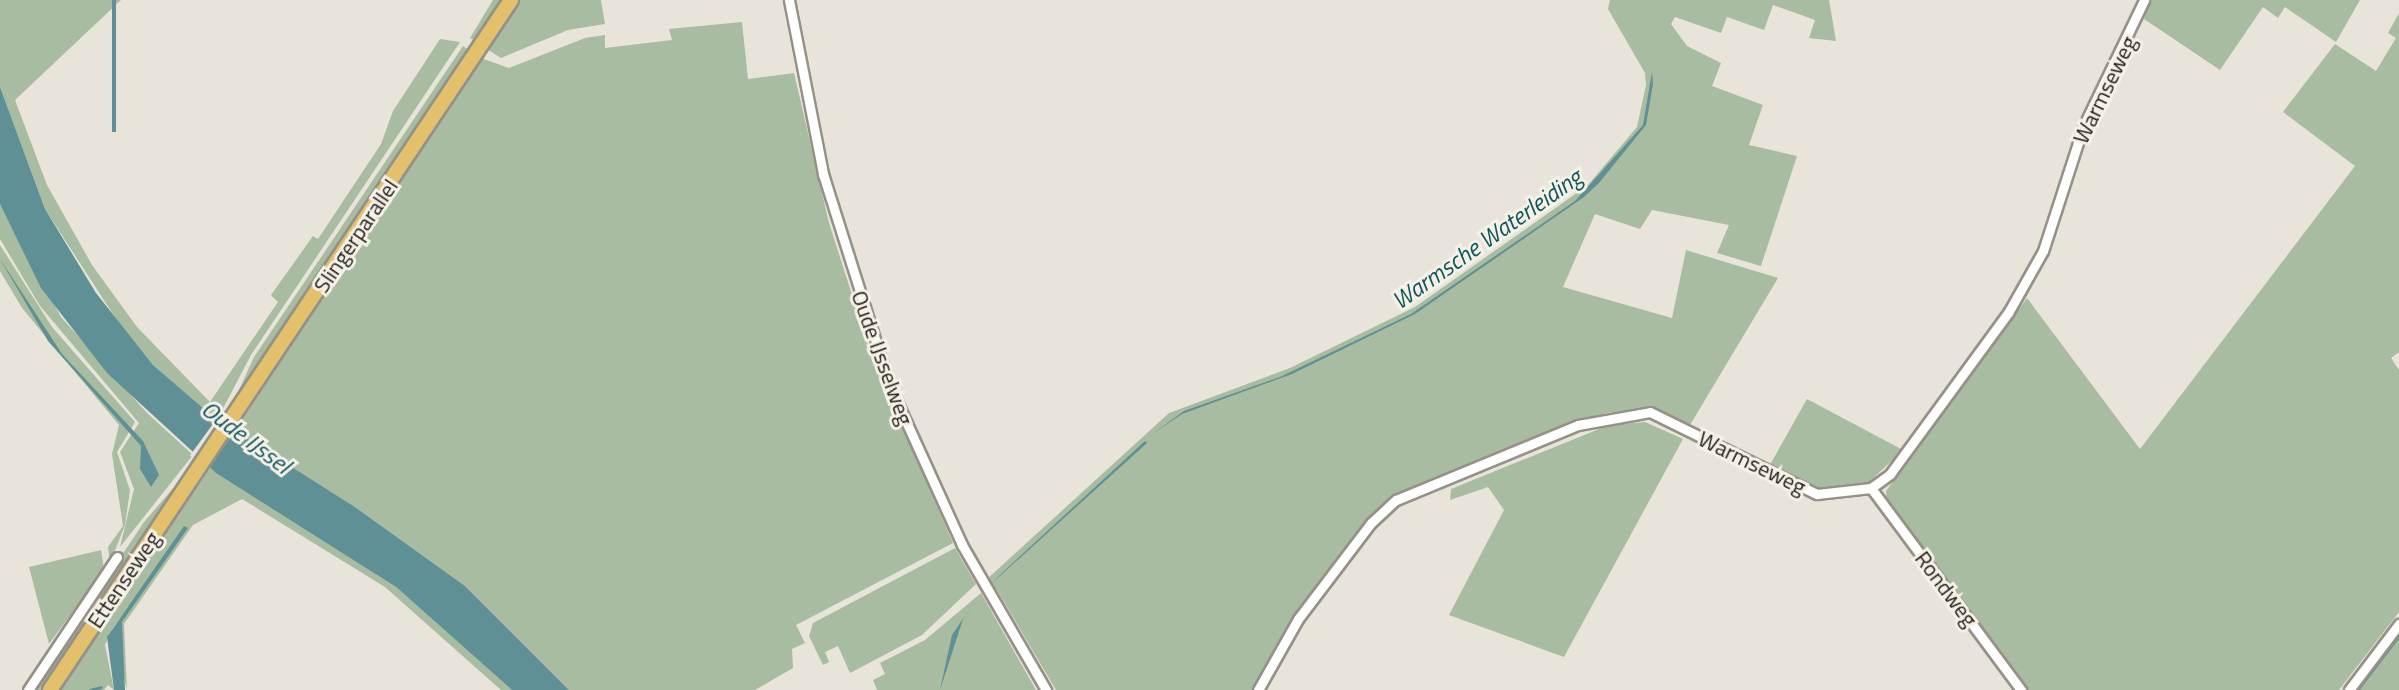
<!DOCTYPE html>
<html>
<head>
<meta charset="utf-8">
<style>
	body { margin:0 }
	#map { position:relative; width:2399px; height:690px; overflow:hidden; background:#e9e4da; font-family:"Titillium Web",sans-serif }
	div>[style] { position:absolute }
	.green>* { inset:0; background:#a7bca0 }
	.water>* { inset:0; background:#5f9096; transform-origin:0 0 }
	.pier>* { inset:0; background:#e9e4da; transform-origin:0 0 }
	.stream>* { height:3px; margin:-1.5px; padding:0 1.5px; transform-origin:1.5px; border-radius:1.5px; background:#5f9096 }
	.roads { filter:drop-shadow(2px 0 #969188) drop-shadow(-2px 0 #969188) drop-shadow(0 2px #969188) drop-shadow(0 -2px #969188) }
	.street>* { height:9px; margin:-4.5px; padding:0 4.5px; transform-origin:4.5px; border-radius:4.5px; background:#fff }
	.primary>* { height:14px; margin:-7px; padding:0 7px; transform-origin:7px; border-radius:7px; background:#e2c06c }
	span { translate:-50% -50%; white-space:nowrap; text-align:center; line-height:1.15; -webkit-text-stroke:6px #f6f1e7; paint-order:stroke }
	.street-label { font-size:22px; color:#24221f }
	.water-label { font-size:24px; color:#0e565d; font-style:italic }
</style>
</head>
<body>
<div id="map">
	<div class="green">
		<div style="clip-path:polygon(0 0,121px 0,15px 100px,47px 185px,92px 265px,137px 327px,210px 402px,278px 302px,271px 295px,313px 236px,318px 239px,381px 144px,393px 111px,440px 39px,460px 42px,251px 355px,217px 420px,153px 365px,118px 322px,45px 209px,0 87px)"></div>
		<div style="clip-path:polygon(493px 0,505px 0,478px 43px,470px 38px)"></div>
		<div style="clip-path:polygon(519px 0,601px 0,605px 24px,568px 30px,501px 58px,487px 49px)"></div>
		<div style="clip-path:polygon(1610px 0,1829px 0,1836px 41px,1809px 38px,1815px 20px,1773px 5px,1764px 30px,1727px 17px,1721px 33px,1675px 17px,1671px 24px,1687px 46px,1721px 63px,1712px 86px,1763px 105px,1749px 145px,1797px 156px,1761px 266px,1717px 253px,1729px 225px,1652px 210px,1640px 229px,1595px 214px,1563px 287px,1672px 318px,1686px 250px,1778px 278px,1687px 430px,1645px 409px,1607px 413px,1394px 497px,1314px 589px,1253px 690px,1056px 690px,997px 590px,993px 593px,986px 580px,1169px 413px,1290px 368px,1415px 307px,1588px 185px,1637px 127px,1646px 85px,1645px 73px,1608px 9px)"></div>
		<div style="clip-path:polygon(2150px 0,2360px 0,2336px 42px,2285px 7px,2278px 18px,2263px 7px,2220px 70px,2144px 19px)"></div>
		<div style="clip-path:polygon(2399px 13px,2399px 352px,2391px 358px,2399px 370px,2399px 612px,2339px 690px,2027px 690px,1887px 501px,1886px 491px,2027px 298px,2140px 449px,2355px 166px,2283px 112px,2335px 44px,2376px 71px,2396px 38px,2388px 33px)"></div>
		<div style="clip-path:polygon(742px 22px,748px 79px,794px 73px,829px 223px,869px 348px,953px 543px,796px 625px,805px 643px,792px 649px,793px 668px,755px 690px,569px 690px,465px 586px,355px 507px,234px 432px,481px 58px,509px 68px,585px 38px,605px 35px,605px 48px,672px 40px,669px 29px)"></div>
		<div style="clip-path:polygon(463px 46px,472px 52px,230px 410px,254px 357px)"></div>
		<div style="clip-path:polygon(0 204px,61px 317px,147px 413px,193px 455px,120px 547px,134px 489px,120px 452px,139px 423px,40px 306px,0 239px)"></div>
		<div style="clip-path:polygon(0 245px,52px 327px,135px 422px,117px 452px,130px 490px,125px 525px,110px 563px,108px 547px,123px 526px,112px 454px,119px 425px,22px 308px,0 271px)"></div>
		<div style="clip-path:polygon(1807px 399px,1903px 450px,1866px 485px,1818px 491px,1767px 470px)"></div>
		<div style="clip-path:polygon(1645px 422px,1683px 439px,1564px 657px,1449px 615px,1504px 510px,1488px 487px,1450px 500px,1451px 489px,1609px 425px)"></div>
		<div style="clip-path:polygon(210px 468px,396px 587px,512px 690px,501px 690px,385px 587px,242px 499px,193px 525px,124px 624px,127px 690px,120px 663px,122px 622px,187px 526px,112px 629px,105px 645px,114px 690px,108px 685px,104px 690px,58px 690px)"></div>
		<div style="clip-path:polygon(188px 471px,44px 690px,32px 690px,144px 522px)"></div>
		<div style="clip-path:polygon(955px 548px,976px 584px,922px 635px,850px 673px,838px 646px,825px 652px,829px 662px,823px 665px,809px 636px,813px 623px)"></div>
		<div style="clip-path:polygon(101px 550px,104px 569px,49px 644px,29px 567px)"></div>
		<div style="clip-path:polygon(981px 593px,1036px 690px,877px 690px,873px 680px,885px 674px,880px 663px,925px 640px)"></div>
		<div style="clip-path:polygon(2399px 625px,2399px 690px,2349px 690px)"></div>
	</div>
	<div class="water">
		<div style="left:112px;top:0;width:4px;height:132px"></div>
		<div style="clip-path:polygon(1652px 72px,1653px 84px,1646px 125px,1599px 183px,1584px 197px,1415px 314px,1292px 374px,1182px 414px,1151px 435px,1184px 411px,1280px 377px,1411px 314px,1575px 201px,1643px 125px)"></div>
		<div style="clip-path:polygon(0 87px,45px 209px,96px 293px,153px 365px,217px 420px,355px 507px,465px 586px,569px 690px,512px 690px,396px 587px,216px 473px,107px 373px,41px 288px,0 204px)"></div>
		<div style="clip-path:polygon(0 259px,62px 354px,143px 441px,159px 475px,151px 487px,140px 469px,141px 446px,48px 341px)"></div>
		<div style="clip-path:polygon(1145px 441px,1147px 443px,991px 584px,1003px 572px)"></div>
		<div style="clip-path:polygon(184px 526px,188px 528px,122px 622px,125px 690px,114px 690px,107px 637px)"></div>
		<div style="clip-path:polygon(979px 595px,963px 619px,940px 690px,952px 635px)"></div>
	</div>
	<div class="pier">
		<div style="left:218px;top:417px;width:22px;height:48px;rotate:36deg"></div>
	</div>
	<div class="stream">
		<div style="left:90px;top:690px;width:11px;rotate:-15deg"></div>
		<div style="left:2357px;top:690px;width:69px;rotate:-52.6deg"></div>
	</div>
	<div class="roads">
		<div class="street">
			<div style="left:789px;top:0;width:177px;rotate:78.9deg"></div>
			<div style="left:823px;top:174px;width:222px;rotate:72.5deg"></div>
			<div style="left:890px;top:386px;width:175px;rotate:65.6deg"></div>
			<div style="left:962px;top:545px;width:168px;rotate:59.9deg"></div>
			<div style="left:1871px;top:488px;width:252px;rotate:53.4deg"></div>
			<div style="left:28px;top:690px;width:160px;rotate:-56.2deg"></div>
			<div style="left:1258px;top:690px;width:81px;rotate:-60.6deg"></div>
			<div style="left:1298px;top:619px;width:121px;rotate:-52.8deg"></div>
			<div style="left:1371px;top:523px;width:34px;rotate:-43deg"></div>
			<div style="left:1396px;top:500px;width:197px;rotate:-22.4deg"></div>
			<div style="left:1578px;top:425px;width:73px;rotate:-10.2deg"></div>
			<div style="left:1650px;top:412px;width:186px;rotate:26.2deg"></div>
			<div style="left:1817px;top:494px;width:54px;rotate:-6.3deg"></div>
			<div style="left:1871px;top:488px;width:24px;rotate:-36deg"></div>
			<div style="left:1890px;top:474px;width:200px;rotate:-53.8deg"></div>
			<div style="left:2008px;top:313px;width:71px;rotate:-60.6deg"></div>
			<div style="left:2043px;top:251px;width:130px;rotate:-72.1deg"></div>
			<div style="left:2083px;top:127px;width:141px;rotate:-64.3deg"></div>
			<div style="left:2349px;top:690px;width:83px;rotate:-52.9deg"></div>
		</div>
		<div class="primary">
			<div style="left:50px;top:690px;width:830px;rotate:-56.25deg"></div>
		</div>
	</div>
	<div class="street-label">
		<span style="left:2105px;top:90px;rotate:-64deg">Warmseweg</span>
		<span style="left:356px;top:236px;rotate:-56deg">Slingerparallel</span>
		<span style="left:882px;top:358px;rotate:70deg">Oude IJsselweg</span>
		<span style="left:1752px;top:463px;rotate:26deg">Warmseweg</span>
		<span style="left:124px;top:580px;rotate:-56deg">Ettenseweg</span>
		<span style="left:1946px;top:589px;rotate:53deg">Rondweg</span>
	</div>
	<div class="water-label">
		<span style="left:1487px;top:239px;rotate:-35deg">Warmsche Waterleiding</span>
		<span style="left:246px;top:437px;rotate:37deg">Oude IJssel</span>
	</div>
</div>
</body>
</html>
